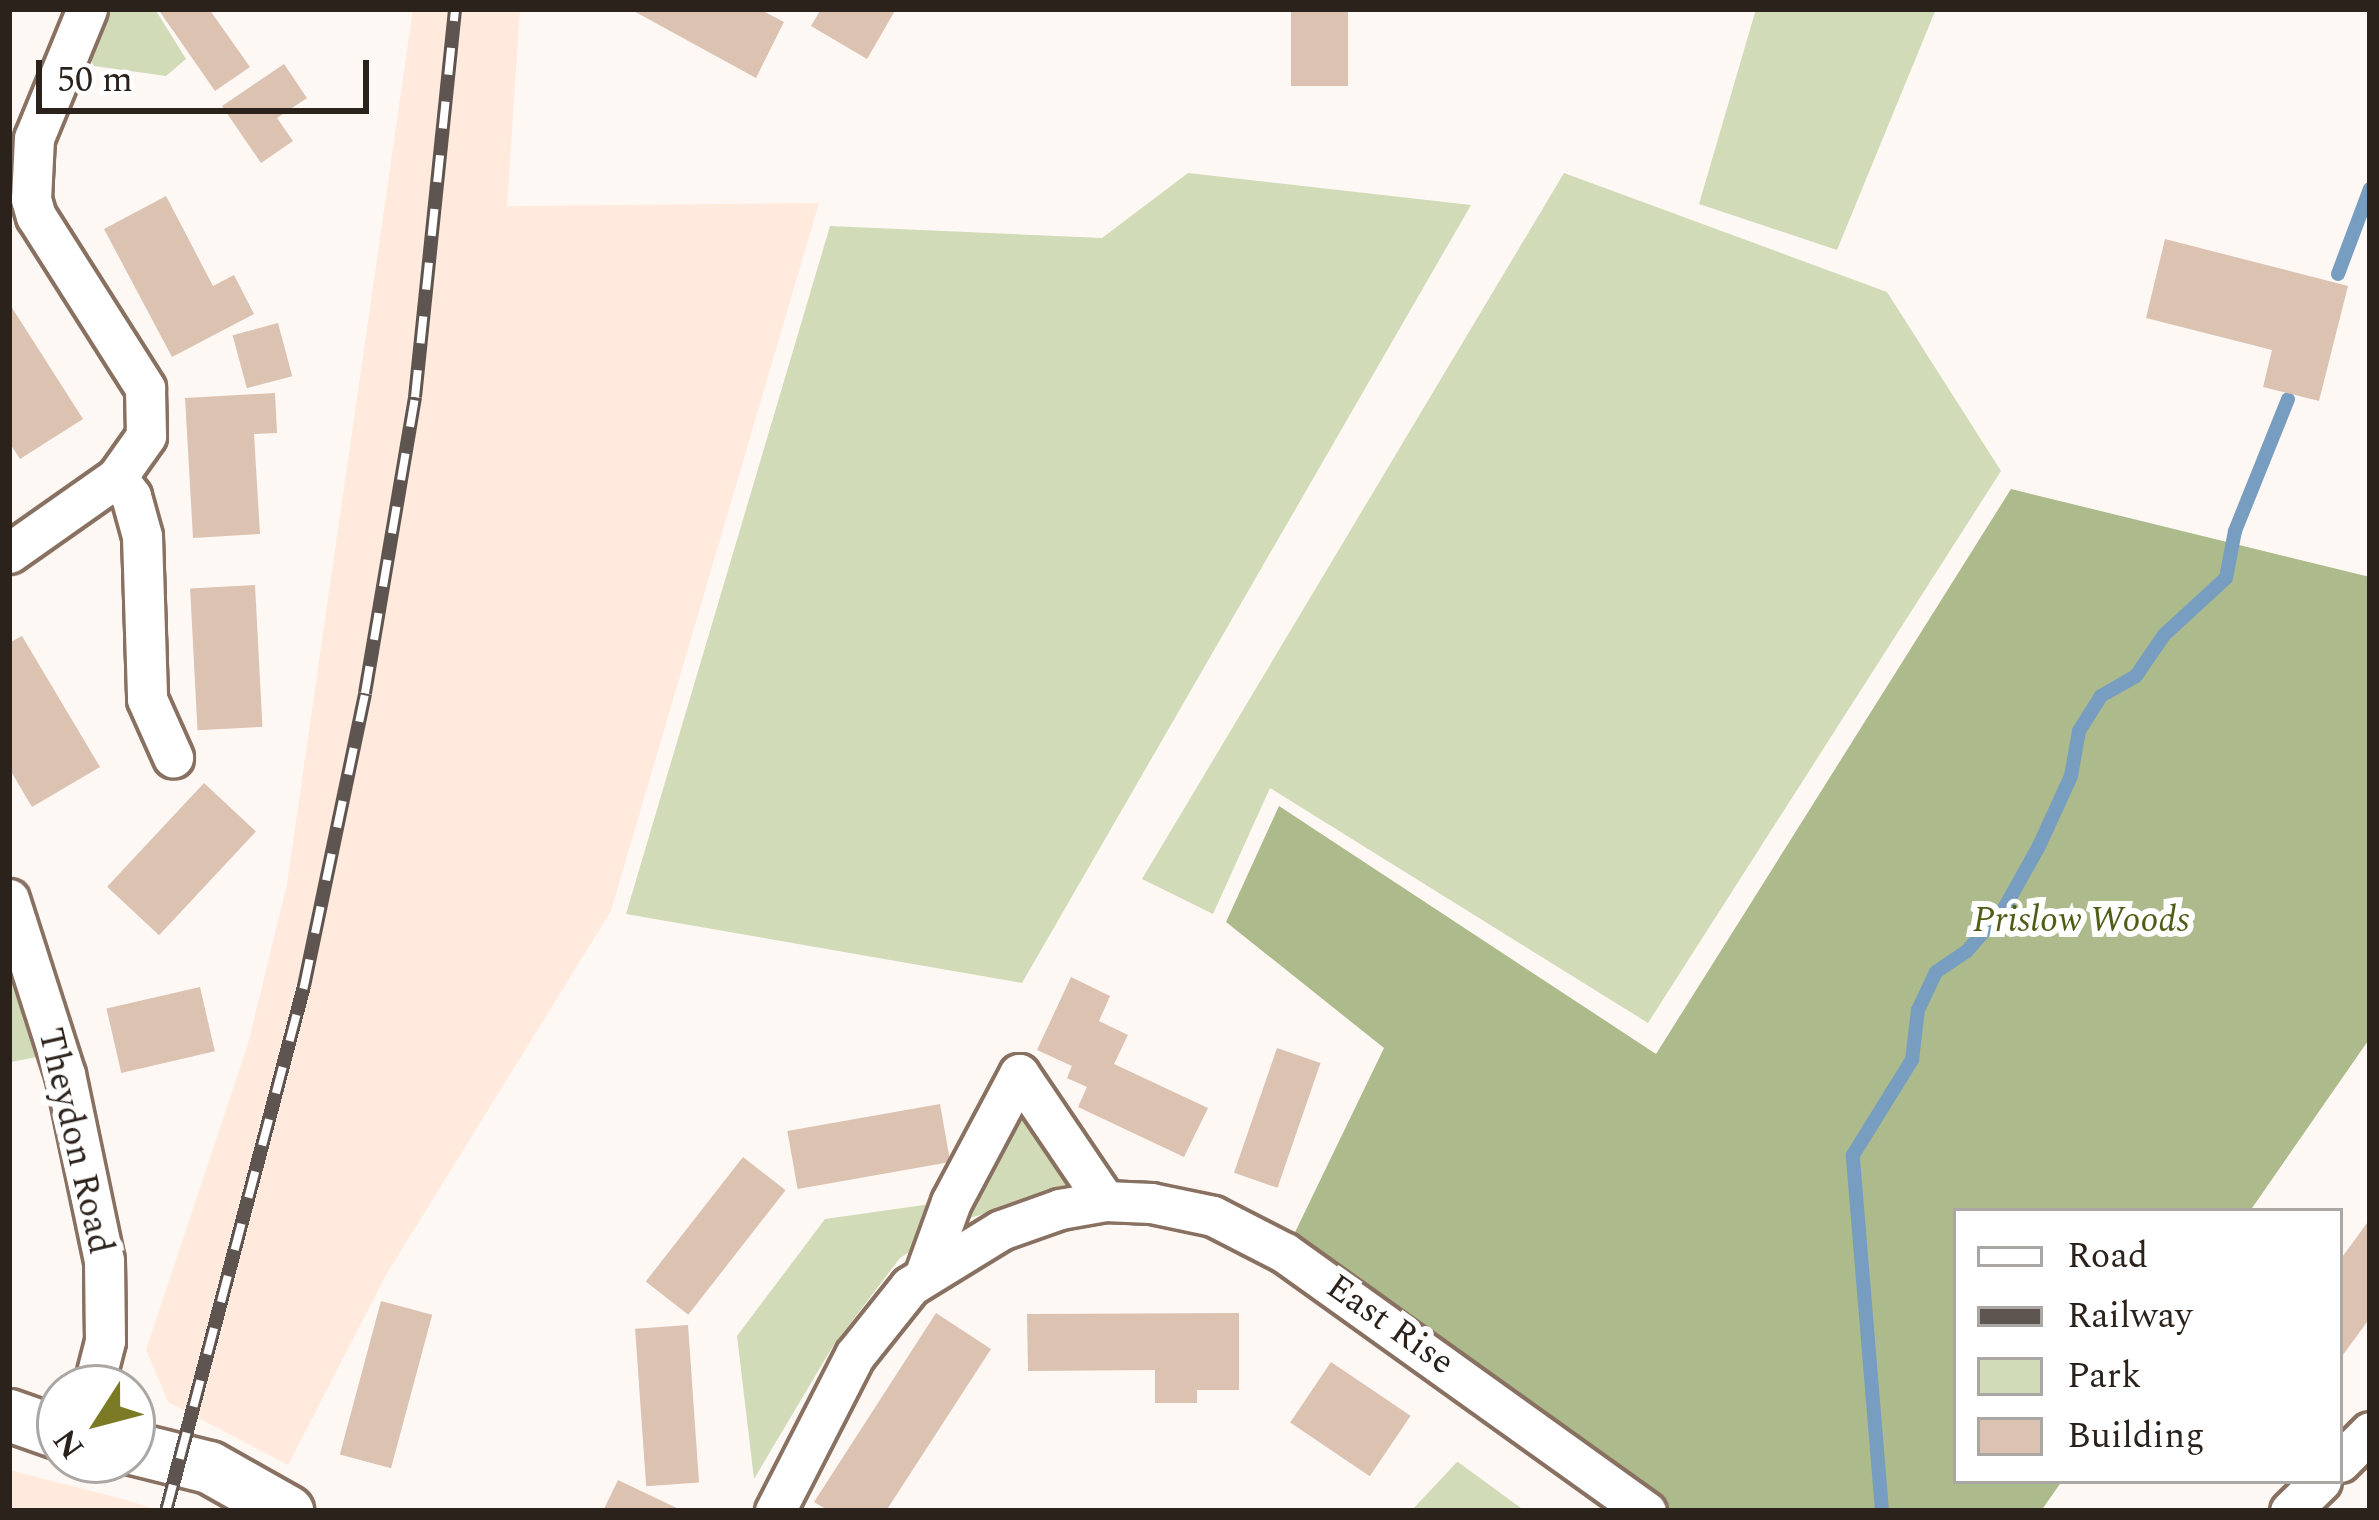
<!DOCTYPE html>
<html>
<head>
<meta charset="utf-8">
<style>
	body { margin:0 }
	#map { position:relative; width:2379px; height:1520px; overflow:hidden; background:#fef8f5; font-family:Spectral,serif }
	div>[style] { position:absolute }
	.built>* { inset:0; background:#ffeadd }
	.green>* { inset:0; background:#d1dbb7 }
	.forest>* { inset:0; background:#adba8b }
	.stream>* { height:14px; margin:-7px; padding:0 7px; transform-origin:7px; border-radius:7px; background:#779ec0 }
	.building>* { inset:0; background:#dcc2b1; transform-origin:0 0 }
	.roads { filter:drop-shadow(3px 0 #897162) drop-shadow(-3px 0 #897162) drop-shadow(0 3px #897162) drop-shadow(0 -3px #897162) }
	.minor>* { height:39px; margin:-19.5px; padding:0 19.5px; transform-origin:19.5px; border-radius:19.5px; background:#fff }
	.tertiary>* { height:51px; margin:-25.5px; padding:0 25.5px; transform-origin:25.5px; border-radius:25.5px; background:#fff }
	.rail>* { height:14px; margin-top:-7px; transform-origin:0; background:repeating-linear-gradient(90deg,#fff 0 27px,#5e5550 0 54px); box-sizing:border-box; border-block:3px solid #5e5550 }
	span { translate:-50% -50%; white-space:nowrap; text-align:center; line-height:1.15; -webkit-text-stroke:12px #fff; paint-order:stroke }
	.park-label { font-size:36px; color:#4f5d16; font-style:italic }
	.street-label { font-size:36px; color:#2c221c }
	.frame { position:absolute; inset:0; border:12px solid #2c221c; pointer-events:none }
	.legend { position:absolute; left:1953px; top:1208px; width:390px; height:276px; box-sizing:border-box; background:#fff; border:3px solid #aba7a4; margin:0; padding:15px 21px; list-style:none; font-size:36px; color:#2c221c }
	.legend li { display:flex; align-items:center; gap:24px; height:60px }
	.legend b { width:60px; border:3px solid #aba7a4 }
	.north { position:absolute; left:36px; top:1364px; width:120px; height:120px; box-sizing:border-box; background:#fff; border:3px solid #aba7a4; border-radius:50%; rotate:234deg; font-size:33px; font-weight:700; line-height:48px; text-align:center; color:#2c221c }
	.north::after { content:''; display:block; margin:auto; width:42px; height:54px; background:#7a7b24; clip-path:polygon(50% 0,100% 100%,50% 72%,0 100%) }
	.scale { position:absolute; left:36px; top:60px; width:333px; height:54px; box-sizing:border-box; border:6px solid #2c221c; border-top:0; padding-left:15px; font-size:36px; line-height:42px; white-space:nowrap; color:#2c221c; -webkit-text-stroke:9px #fff; paint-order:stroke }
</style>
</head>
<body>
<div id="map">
	<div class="built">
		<div style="clip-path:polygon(413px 9px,520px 9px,507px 206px,819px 203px,611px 911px,386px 1275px,288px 1465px,168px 1402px,146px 1350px,248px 1044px,287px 884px)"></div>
		<div style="clip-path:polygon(9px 1470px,123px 1499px,161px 1511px,9px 1511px)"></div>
	</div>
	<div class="green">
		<div style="clip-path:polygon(112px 9px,155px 9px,186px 59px,166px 76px,94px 66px,89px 57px)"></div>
		<div style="clip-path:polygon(1756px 9px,1936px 9px,1837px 250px,1699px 204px)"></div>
		<div style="clip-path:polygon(1188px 173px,1471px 205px,1022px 983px,626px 914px,830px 226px,1102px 238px)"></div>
		<div style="clip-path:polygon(1564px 173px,1887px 292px,2001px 471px,1648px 1023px,1270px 788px,1213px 914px,1142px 879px)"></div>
		<div style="clip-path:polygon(9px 959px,42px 1056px,11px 1062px,9px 1061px)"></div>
		<div style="clip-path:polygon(1023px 1093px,1085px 1188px,953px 1222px,900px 1258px,833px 1346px,754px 1479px,737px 1336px,825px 1219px,945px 1202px)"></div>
		<div style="clip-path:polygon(1457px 1462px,1458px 1462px,1525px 1511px,1411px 1511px)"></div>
	</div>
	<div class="forest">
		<div style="clip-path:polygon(2011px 489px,2370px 577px,2370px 1038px,2250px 1211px,1956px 1211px,1956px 1481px,2062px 1481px,2041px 1511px,1653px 1511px,1285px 1253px,1384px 1048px,1226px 922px,1279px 806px,1656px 1054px)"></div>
	</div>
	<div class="stream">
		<div style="left:2338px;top:274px;width:91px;rotate:-69.4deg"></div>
		<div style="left:1882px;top:1511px;width:357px;rotate:-94.7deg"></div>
		<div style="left:1853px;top:1155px;width:112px;rotate:-58.2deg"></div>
		<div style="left:1912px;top:1060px;width:50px;rotate:-83.2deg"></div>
		<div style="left:1918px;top:1010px;width:42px;rotate:-64.7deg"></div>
		<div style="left:1936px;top:972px;width:37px;rotate:-34deg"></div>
		<div style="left:1967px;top:951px;width:58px;rotate:-49.2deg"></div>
		<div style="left:2005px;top:907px;width:70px;rotate:-60.9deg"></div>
		<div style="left:2039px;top:846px;width:77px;rotate:-65.4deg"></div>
		<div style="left:2071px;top:776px;width:46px;rotate:-79.9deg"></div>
		<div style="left:2079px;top:731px;width:41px;rotate:-57.8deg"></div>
		<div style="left:2101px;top:696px;width:40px;rotate:-29.7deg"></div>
		<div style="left:2136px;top:676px;width:50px;rotate:-55.7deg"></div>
		<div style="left:2164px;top:635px;width:84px;rotate:-42.6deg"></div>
		<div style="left:2226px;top:578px;width:48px;rotate:-79.2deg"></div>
		<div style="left:2235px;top:531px;width:142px;rotate:-68.1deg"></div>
	</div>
	<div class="building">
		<div style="clip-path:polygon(158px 9px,209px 9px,250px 67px,215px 91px)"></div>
		<div style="clip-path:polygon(630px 9px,759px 9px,784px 22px,756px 78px)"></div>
		<div style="clip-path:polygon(821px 9px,896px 9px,867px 59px,811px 26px)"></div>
		<div style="left:1291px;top:9px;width:57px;height:77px"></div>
		<div style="clip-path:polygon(284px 64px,307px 98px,277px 118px,293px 141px,261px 163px,222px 106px)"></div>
		<div style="clip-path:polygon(166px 196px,213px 286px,234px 275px,254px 314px,172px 357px,104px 229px)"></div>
		<div style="clip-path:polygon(2165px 239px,2348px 286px,2319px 401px,2263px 387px,2272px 350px,2146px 318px)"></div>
		<div style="clip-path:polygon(9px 303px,83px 419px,20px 459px,9px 442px)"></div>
		<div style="left:278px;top:323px;width:55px;height:47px;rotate:75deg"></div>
		<div style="clip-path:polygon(275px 393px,277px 433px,254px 434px,260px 534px,193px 538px,185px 398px)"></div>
		<div style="left:255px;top:585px;width:142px;height:65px;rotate:87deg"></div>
		<div style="clip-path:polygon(22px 636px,100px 767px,32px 807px,9px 768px,9px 643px)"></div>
		<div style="left:204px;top:783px;width:71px;height:142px;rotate:43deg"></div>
		<div style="clip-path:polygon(1071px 977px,1110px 996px,1099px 1021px,1128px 1035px,1114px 1064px,1208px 1108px,1184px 1157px,1078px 1107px,1087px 1087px,1067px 1078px,1072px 1066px,1037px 1050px)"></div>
		<div style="left:200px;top:987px;width:66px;height:96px;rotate:77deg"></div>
		<div style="left:1277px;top:1048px;width:46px;height:132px;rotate:19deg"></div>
		<div style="left:940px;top:1104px;width:59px;height:155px;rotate:80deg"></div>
		<div style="left:743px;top:1157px;width:54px;height:158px;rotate:38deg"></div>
		<div style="clip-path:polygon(2370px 1219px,2370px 1318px,2340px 1359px,2340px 1260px)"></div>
		<div style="left:381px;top:1301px;width:53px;height:159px;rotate:15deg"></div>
		<div style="clip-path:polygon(936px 1313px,991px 1349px,886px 1511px,829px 1511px,814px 1502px)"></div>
		<div style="clip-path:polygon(1239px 1313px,1239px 1390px,1197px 1390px,1197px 1403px,1155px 1403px,1155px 1370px,1028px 1371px,1027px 1314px)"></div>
		<div style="left:688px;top:1325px;width:158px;height:53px;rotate:86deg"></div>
		<div style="left:1331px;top:1362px;width:96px;height:73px;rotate:34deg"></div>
		<div style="clip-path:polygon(618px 1480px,683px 1511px,603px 1511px)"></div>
	</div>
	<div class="roads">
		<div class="minor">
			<div style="left:87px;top:9px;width:139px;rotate:112.3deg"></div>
			<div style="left:34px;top:138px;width:61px;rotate:92.8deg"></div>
			<div style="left:31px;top:199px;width:18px;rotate:74deg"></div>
			<div style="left:36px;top:216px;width:204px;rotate:57.6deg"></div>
			<div style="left:145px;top:388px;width:48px;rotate:88.8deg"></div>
			<div style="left:146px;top:436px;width:50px;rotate:125.3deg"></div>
			<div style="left:117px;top:477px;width:24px;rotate:54deg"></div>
			<div style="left:131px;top:496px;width:41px;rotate:74.6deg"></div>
			<div style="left:142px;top:536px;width:163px;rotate:88.2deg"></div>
			<div style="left:147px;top:699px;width:64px;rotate:65.9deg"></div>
			<div style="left:9px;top:553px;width:132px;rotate:-35.1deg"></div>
			<div style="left:9px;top:899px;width:184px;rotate:72.3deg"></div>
			<div style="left:65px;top:1074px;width:190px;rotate:78.2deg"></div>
			<div style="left:104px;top:1260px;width:81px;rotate:89.3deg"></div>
			<div style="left:105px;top:1341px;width:49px;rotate:104.3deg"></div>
			<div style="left:926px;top:1271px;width:73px;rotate:-70.1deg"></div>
			<div style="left:951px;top:1202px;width:145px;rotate:-62deg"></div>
			<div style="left:1019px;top:1074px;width:153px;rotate:55.9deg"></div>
			<div style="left:2340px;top:1462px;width:42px;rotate:-45deg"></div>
			<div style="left:775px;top:1511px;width:175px;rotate:-62.9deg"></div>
			<div style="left:855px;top:1355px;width:88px;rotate:-51.4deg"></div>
			<div style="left:910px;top:1286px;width:107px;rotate:-31.6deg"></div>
			<div style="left:1001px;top:1230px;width:63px;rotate:-19.6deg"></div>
			<div style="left:1060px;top:1209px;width:46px;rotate:-10.1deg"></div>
			<div style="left:1105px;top:1201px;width:46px;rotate:2.5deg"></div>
			<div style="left:1151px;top:1203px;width:63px;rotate:11.8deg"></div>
			<div style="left:1213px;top:1216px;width:81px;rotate:27.2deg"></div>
			<div style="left:1285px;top:1253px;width:444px;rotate:35.6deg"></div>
			<div style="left:2290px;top:1511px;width:43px;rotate:-44.1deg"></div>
		</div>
		<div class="tertiary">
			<div style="left:9px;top:1415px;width:54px;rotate:19.4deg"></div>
			<div style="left:132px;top:1448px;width:79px;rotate:13.9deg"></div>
			<div style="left:209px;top:1467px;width:90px;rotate:29.4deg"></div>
		</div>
	</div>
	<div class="rail">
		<div style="left:166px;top:1511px;width:543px;rotate:-75.27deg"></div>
		<div style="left:304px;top:986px;width:299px;rotate:-78.2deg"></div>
		<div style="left:365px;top:693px;width:300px;rotate:-80.4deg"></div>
		<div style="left:415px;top:397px;width:390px;rotate:-84.1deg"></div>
	</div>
	<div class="park-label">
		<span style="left:2081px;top:921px">Prislow Woods</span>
	</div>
	<div class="street-label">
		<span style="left:75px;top:1141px;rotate:77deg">Theydon Road</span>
		<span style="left:1390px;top:1325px;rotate:35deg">East Rise</span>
	</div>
	<div class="frame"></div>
	<ul class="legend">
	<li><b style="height:15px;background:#fff"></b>Road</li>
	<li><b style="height:15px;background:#5e5550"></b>Railway</li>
	<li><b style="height:33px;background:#d1dbb7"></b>Park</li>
	<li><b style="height:33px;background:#dcc2b1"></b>Building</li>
	</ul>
	<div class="north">N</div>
	<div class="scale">50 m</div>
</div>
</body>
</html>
